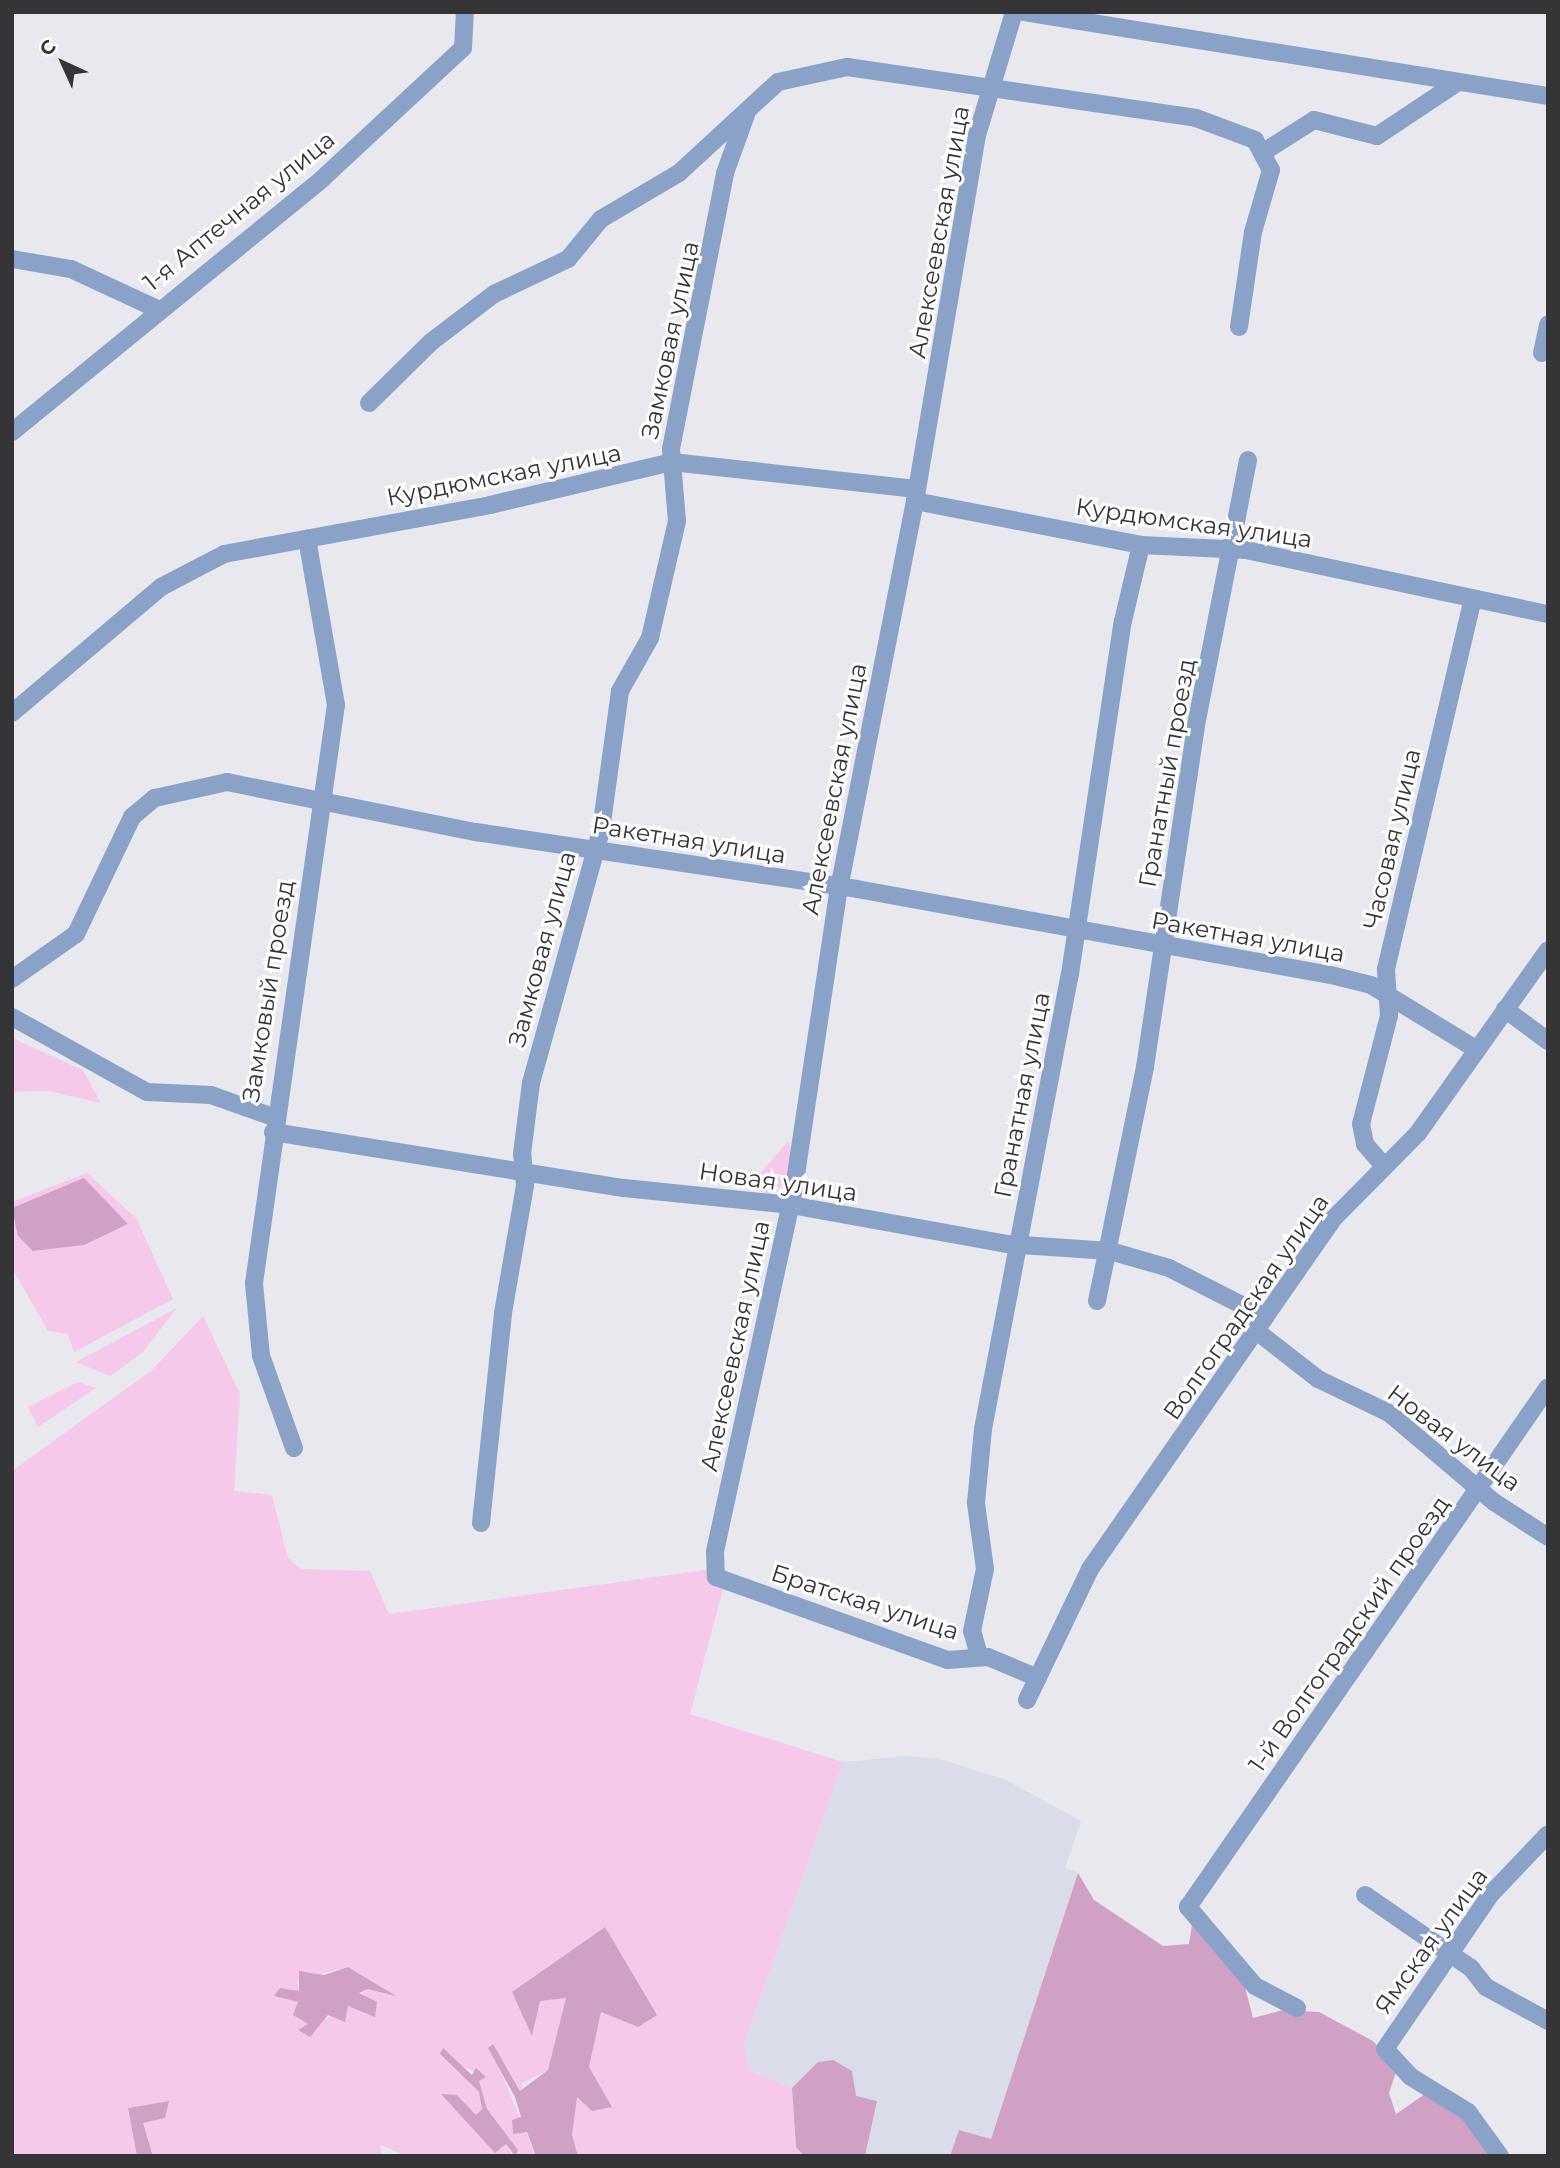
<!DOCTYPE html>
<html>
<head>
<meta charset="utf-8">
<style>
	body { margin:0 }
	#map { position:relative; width:1560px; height:2168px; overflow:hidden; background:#e8e8ee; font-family:Montserrat,sans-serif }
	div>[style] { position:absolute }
	.built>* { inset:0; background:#dbdce9 }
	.green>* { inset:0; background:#f6c9eb }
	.forest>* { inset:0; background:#d0a0c5 }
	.minor>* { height:18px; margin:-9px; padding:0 9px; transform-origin:9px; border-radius:9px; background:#8ba2c8 }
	span { translate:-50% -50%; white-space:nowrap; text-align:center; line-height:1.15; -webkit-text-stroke:6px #fff; paint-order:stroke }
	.street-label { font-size:24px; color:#353538 }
	.frame { position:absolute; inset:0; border:14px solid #353538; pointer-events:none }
	.north { position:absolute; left:28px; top:28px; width:70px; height:70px; -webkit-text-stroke:5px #fff; paint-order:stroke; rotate:315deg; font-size:19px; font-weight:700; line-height:28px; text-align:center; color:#353538 }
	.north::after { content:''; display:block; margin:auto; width:24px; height:32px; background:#353538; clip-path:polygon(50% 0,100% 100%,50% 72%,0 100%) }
</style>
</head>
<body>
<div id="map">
	<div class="built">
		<div style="clip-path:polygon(907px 1756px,940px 1759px,1006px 1780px,1081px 1821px,1065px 1868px,1078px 1873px,991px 2139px,960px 2130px,950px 2156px,865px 2156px,877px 2101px,856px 2096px,819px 2062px,792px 2088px,749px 2070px,744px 2045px,843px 1762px)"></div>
	</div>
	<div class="green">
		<div style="clip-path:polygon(12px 1038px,83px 1070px,101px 1103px,49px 1091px,12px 1092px)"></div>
		<div style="clip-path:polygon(788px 1141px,793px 1157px,785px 1184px,767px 1196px,756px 1186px,757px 1177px)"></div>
		<div style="clip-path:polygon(87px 1173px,136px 1218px,173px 1299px,74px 1352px,68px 1334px,48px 1331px,12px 1268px,12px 1202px)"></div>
		<div style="clip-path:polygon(177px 1308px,142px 1353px,110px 1376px,76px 1362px)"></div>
		<div style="clip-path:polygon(evenodd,203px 1316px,240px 1394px,234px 1491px,272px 1495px,288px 1558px,301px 1569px,370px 1571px,389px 1614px,713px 1569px,725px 1581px,690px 1714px,843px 1762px,744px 2045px,749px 2070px,792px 2088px,796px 2147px,804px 2156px,578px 2156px,572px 2135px,576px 2096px,611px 2106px,589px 2067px,601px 2012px,638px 2027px,605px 1927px,512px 1992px,532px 2034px,540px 2001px,566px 1998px,548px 2070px,523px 2083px,521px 2092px,505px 2064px,497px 2063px,536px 2156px,515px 2156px,517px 2150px,487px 2109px,479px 2081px,485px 2077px,440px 2055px,479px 2092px,482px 2109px,476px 2116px,457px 2095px,443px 2095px,495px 2153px,506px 2143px,512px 2156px,407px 2156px,380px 2145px,381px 2156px,153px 2156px,143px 2123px,165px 2118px,168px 2101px,128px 2108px,137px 2156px,12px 2156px,12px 1471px,152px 1370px,203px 1316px,348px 1967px,394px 1995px,368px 1989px,344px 2011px,298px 2031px,309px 2024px,293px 2015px,298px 2002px,274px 1996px,299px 1991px,297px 1980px,348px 1967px)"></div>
		<div style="clip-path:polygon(78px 1382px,96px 1388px,38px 1427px,28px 1407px)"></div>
	</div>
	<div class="forest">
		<div style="clip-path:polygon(84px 1178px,128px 1224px,84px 1245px,33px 1251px,18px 1236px,12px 1208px)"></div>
		<div style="clip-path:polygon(1078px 1873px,1094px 1900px,1163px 1946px,1189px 1944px,1192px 1925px,1245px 1987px,1253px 2018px,1283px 2010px,1319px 2012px,1373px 2041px,1397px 2069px,1389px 2093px,1396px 2114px,1425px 2094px,1459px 2111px,1494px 2156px,950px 2156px,959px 2130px,991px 2139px)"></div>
		<div style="clip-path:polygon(605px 1927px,657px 2015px,638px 2027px,601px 2012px,589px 2067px,612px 2107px,592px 2111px,577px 2097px,572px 2135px,578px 2156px,536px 2156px,527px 2132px,513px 2134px,512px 2120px,521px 2117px,515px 2097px,488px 2048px,493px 2044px,520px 2091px,548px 2070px,566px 1998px,540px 2001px,532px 2036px,512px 1992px)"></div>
		<div style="clip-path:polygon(348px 1967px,396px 1996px,368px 1989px,359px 1993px,377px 2002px,375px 2017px,348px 2006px,345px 2022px,328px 2015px,310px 2037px,298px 2030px,308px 2024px,293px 2015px,298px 2002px,274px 1996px,280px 1988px,299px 1991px,299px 1971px,324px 1975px)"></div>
		<div style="clip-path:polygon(443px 2048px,472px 2075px,476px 2068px,486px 2077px,479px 2081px,487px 2109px,518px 2150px,515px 2156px,506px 2144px,495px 2153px,441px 2094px,457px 2095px,476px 2115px,482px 2109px,479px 2092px,440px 2054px)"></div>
		<div style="clip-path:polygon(833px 2060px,852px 2071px,856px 2096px,877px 2101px,865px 2156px,804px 2156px,796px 2147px,792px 2088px,818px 2062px)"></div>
		<div style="clip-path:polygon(169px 2101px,165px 2118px,143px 2123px,153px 2156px,137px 2156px,128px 2108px)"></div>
	</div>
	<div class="minor">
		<div style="left:1014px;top:12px;width:128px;rotate:106.7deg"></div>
		<div style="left:977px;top:135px;width:371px;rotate:99.6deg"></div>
		<div style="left:915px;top:501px;width:393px;rotate:101.1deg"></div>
		<div style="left:839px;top:887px;width:305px;rotate:98.5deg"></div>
		<div style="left:794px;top:1189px;width:371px;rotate:102.3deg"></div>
		<div style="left:715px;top:1552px;width:25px;rotate:88deg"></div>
		<div style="left:716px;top:1577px;width:246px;rotate:19.7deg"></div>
		<div style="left:948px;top:1660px;width:40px;rotate:-4.3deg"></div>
		<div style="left:988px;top:1657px;width:54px;rotate:22.8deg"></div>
		<div style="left:1024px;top:12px;width:531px;rotate:9.11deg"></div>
		<div style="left:1265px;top:151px;width:58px;rotate:-32.3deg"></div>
		<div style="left:1314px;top:120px;width:65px;rotate:14.3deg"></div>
		<div style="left:1377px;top:136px;width:97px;rotate:-33.7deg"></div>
		<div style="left:12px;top:259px;width:60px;rotate:9.6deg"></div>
		<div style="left:71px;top:269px;width:95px;rotate:24.9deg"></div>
		<div style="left:1542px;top:353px;width:29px;rotate:-78deg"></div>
		<div style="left:369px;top:403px;width:87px;rotate:-44.5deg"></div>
		<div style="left:431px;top:342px;width:79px;rotate:-37.3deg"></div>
		<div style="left:494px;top:294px;width:82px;rotate:-25.3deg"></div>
		<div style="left:568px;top:259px;width:52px;rotate:-50.5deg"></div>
		<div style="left:601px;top:219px;width:91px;rotate:-30.5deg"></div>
		<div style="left:679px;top:173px;width:134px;rotate:-42.6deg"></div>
		<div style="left:778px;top:82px;width:71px;rotate:-12.3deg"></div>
		<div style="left:847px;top:67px;width:353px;rotate:8.3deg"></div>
		<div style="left:1196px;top:118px;width:63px;rotate:20.4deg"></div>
		<div style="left:1255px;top:140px;width:34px;rotate:62deg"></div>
		<div style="left:1271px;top:170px;width:65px;rotate:106.2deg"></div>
		<div style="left:1253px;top:232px;width:96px;rotate:98.4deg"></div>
		<div style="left:12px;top:432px;width:402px;rotate:-39.2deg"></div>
		<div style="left:323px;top:178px;width:191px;rotate:-42.9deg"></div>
		<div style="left:463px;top:48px;width:36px;rotate:-87deg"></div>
		<div style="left:915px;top:501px;width:230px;rotate:11deg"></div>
		<div style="left:1141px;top:545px;width:105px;rotate:2.7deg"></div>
		<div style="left:1246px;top:550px;width:309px;rotate:12deg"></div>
		<div style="left:12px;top:713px;width:195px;rotate:-40.2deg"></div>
		<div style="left:161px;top:587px;width:71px;rotate:-27.6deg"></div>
		<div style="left:224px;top:554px;width:270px;rotate:-10.4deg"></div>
		<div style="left:490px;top:505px;width:187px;rotate:-13.3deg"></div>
		<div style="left:672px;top:462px;width:246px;rotate:6.3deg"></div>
		<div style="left:12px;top:979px;width:78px;rotate:-35.1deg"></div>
		<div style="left:76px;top:934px;width:130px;rotate:-64.4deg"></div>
		<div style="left:132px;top:817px;width:30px;rotate:-40deg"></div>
		<div style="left:155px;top:798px;width:74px;rotate:-12.5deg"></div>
		<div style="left:227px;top:782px;width:254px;rotate:11.4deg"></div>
		<div style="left:476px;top:832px;width:385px;rotate:8.5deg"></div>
		<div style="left:857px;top:889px;width:478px;rotate:10.3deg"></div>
		<div style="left:1327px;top:974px;width:45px;rotate:14deg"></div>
		<div style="left:1371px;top:985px;width:123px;rotate:31.4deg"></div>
		<div style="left:1505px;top:1009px;width:54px;rotate:36.7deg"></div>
		<div style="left:12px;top:1017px;width:154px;rotate:29.1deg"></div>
		<div style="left:147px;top:1092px;width:64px;rotate:2.7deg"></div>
		<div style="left:211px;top:1095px;width:66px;rotate:19.5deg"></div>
		<div style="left:273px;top:1132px;width:355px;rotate:9.1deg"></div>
		<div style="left:624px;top:1188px;width:168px;rotate:5.8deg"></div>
		<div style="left:791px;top:1205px;width:219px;rotate:10.2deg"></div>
		<div style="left:1007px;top:1244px;width:103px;rotate:3.9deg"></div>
		<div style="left:1110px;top:1251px;width:61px;rotate:16.1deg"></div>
		<div style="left:1169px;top:1268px;width:108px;rotate:27deg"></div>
		<div style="left:1384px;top:1166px;width:29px;rotate:-131deg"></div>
		<div style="left:1365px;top:1144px;width:20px;rotate:-101deg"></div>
		<div style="left:1361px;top:1124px;width:112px;rotate:-75.5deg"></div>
		<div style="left:1389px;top:1016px;width:47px;rotate:-93.7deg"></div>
		<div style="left:1386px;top:969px;width:380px;rotate:-76.8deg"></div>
		<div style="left:1097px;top:1301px;width:239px;rotate:-78.4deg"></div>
		<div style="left:1145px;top:1067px;width:351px;rotate:-81.5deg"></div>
		<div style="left:1197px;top:720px;width:265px;rotate:-78.9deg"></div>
		<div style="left:1259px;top:1333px;width:75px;rotate:37.9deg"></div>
		<div style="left:1318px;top:1379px;width:79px;rotate:25.6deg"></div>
		<div style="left:1389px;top:1413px;width:138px;rotate:40.3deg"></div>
		<div style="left:1494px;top:1502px;width:64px;rotate:32.9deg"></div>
		<div style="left:294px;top:1448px;width:98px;rotate:-109.7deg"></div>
		<div style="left:261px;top:1356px;width:73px;rotate:-95.5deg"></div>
		<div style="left:254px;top:1283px;width:584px;rotate:-81.93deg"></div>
		<div style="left:336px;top:705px;width:169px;rotate:-99.9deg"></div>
		<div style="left:481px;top:1523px;width:211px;rotate:-84deg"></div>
		<div style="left:503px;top:1313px;width:129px;rotate:-80.2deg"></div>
		<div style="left:525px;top:1186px;width:32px;rotate:-95deg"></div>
		<div style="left:522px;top:1154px;width:72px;rotate:-82.8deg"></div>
		<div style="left:531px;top:1083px;width:263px;rotate:-74.5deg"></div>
		<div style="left:601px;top:830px;width:140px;rotate:-82.2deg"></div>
		<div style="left:620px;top:691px;width:61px;rotate:-60.5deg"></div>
		<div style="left:650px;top:638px;width:120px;rotate:-77deg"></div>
		<div style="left:677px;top:521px;width:72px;rotate:-94.8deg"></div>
		<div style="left:671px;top:449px;width:281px;rotate:-78.9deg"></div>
		<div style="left:725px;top:173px;width:65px;rotate:-70.2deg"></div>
		<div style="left:979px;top:1655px;width:25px;rotate:-106deg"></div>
		<div style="left:972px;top:1631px;width:63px;rotate:-78.2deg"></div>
		<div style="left:985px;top:1569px;width:67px;rotate:-97.8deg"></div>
		<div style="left:976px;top:1503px;width:74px;rotate:-84.6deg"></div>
		<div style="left:983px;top:1429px;width:463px;rotate:-79.2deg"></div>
		<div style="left:1070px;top:974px;width:357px;rotate:-81.5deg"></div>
		<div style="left:1123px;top:621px;width:78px;rotate:-76.7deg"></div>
		<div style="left:1027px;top:1700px;width:145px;rotate:-64.3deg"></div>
		<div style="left:1090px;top:1569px;width:307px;rotate:-55.2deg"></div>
		<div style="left:1265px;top:1317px;width:119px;rotate:-55.2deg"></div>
		<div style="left:1333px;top:1219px;width:121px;rotate:-45.3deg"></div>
		<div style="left:1418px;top:1133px;width:224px;rotate:-54.6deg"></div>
		<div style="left:1365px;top:1895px;width:129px;rotate:34.6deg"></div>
		<div style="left:1471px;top:1968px;width:24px;rotate:52deg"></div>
		<div style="left:1486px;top:1987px;width:71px;rotate:28.7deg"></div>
		<div style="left:1297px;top:2008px;width:47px;rotate:-152.4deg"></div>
		<div style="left:1255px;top:1986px;width:104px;rotate:-130.3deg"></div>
		<div style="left:1188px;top:1907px;width:632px;rotate:-55.3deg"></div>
		<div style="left:1500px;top:2156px;width:54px;rotate:-126deg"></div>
		<div style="left:1468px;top:2112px;width:67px;rotate:-148.4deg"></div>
		<div style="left:1411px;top:2077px;width:38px;rotate:-133deg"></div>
		<div style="left:1385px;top:2049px;width:186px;rotate:-55.7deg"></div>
		<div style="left:1490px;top:1895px;width:84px;rotate:-46.4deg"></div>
	</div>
	<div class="street-label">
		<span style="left:239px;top:211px;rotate:-39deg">1-я Аптечная улица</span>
		<span style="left:939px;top:232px;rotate:-80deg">Алексеевская улица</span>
		<span style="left:670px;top:340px;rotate:-78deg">Замковая улица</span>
		<span style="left:504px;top:475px;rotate:-11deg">Курдюмская улица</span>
		<span style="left:1194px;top:523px;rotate:8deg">Курдюмская улица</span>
		<span style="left:1167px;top:773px;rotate:-80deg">Гранатный проезд</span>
		<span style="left:834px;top:789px;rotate:-79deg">Алексеевская улица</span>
		<span style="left:1392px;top:839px;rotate:-77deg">Часовая улица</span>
		<span style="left:689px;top:840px;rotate:9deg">Ракетная улица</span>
		<span style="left:1248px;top:937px;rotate:10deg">Ракетная улица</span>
		<span style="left:542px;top:949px;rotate:-75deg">Замковая улица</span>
		<span style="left:268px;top:991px;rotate:-81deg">Замковый проезд</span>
		<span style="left:1022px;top:1095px;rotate:-79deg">Гранатная улица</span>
		<span style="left:778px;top:1182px;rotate:8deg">Новая улица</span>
		<span style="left:1246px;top:1307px;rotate:-55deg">Волгоградская улица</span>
		<span style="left:735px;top:1346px;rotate:-78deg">Алексеевская улица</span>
		<span style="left:1454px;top:1438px;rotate:37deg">Новая улица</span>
		<span style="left:865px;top:1602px;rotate:18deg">Братская улица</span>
		<span style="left:1349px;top:1634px;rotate:-55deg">1-й Волгоградский проезд</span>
		<span style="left:1431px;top:1941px;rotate:-54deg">Ямская улица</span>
	</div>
	<div class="frame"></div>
	<div class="north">С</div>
</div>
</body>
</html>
